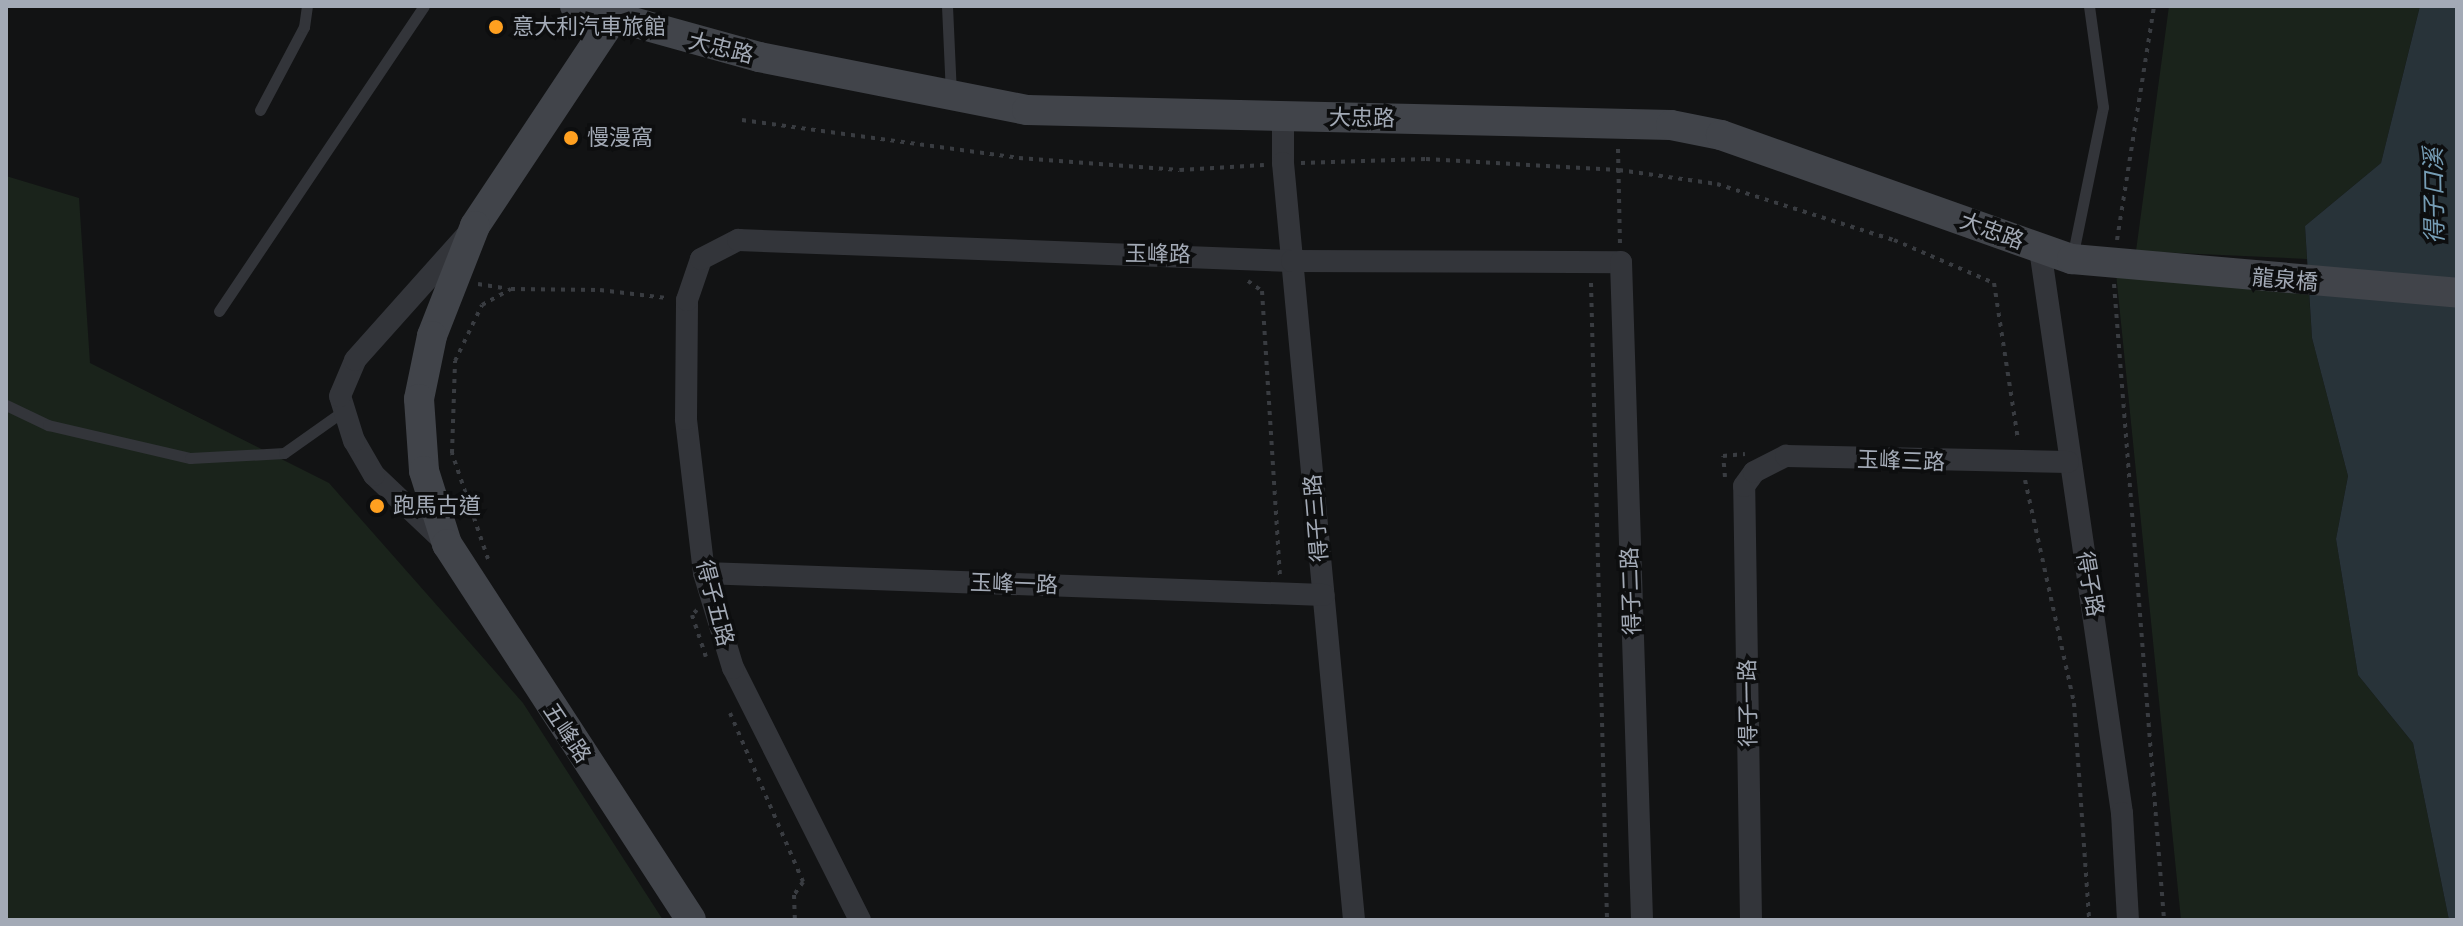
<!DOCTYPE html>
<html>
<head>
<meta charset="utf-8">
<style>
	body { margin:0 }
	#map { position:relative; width:2463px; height:926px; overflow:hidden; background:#121314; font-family:"PT Sans","Noto Sans TC",sans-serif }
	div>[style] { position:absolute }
	.green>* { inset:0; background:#1a231b }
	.water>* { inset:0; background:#283339 }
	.path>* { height:4px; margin-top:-2px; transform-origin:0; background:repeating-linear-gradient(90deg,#393c41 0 4px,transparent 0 10px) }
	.lane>* { height:11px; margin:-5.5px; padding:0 5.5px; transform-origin:5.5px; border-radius:5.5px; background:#33353a }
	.street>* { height:22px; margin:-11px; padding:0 11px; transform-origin:11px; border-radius:11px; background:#33353a }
	.secondary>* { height:30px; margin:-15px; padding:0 15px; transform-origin:15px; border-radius:15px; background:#41444a }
	.dots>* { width:22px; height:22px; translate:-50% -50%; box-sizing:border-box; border:4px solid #0d0e0f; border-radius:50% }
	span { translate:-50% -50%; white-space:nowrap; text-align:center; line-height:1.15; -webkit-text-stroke:7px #0d0e0f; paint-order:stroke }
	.poi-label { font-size:22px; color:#a3aab6 }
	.left { translate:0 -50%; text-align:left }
	.street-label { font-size:22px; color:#a3aab6 }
	.water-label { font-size:24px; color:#769db5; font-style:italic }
	.frame { position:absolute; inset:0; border:8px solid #a3aab6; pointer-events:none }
</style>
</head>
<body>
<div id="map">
	<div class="green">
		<div style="clip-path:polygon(2169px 6px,2420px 6px,2381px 163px,2305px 226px,2307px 259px,2136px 251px)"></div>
		<div style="clip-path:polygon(6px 176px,79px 198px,90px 363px,329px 483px,523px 703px,663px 920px,6px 920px)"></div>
		<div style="clip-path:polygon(2116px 273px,2309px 293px,2312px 338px,2348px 476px,2336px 539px,2358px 675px,2413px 743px,2449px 920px,2181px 920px)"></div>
	</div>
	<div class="water">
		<div style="clip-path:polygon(2420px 6px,2457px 6px,2457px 920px,2449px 920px,2413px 743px,2358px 675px,2336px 539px,2348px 476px,2312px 338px,2305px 226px,2381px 163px)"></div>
	</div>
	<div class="path">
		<div style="left:742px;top:120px;width:280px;rotate:7.8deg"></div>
		<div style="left:1019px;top:158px;width:161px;rotate:4.3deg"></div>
		<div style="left:1180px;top:170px;width:84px;rotate:-3.4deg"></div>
		<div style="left:1618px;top:149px;width:95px;rotate:88.8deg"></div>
		<div style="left:1301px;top:163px;width:125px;rotate:-1.8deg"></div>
		<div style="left:1426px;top:159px;width:193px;rotate:3.3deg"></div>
		<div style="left:1619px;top:170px;width:99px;rotate:8.1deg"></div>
		<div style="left:1717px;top:184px;width:186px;rotate:17.6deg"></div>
		<div style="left:1894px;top:240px;width:109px;rotate:23.3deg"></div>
		<div style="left:1994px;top:283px;width:159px;rotate:81.3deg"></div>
		<div style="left:2117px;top:240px;width:237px;rotate:-81deg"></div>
		<div style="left:1248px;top:281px;width:17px;rotate:36deg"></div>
		<div style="left:1262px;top:291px;width:286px;rotate:86.4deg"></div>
		<div style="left:1591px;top:283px;width:637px;rotate:88.56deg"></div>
		<div style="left:478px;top:284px;width:30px;rotate:9deg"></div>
		<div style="left:2114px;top:284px;width:638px;rotate:85.5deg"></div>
		<div style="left:1725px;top:477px;width:21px;rotate:-95deg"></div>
		<div style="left:1723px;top:456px;width:22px;rotate:-5deg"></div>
		<div style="left:2025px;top:480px;width:228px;rotate:77.6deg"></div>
		<div style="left:2074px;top:703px;width:218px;rotate:86deg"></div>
		<div style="left:488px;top:559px;width:112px;rotate:-108.8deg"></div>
		<div style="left:452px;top:453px;width:92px;rotate:-88.1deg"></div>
		<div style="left:455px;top:361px;width:62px;rotate:-64.3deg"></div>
		<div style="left:482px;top:305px;width:33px;rotate:-29deg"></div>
		<div style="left:511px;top:289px;width:89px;rotate:0.6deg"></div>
		<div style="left:600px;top:290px;width:67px;rotate:6.8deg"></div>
		<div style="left:697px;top:610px;width:7px;rotate:135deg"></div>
		<div style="left:692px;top:615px;width:44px;rotate:71.6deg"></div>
		<div style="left:730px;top:713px;width:184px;rotate:66.6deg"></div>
		<div style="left:803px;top:882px;width:16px;rotate:125deg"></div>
		<div style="left:794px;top:895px;width:25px;rotate:88deg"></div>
	</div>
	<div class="lane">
		<div style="left:947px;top:6px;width:87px;rotate:87.4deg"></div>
		<div style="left:260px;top:110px;width:94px;rotate:-62.1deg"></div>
		<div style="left:304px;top:27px;width:21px;rotate:-82deg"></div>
		<div style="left:2072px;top:258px;width:154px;rotate:-78.4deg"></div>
		<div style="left:2103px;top:107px;width:102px;rotate:-97.9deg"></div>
		<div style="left:219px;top:311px;width:367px;rotate:-56.1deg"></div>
		<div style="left:6px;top:405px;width:47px;rotate:25.5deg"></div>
		<div style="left:48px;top:425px;width:146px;rotate:13.1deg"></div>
		<div style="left:190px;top:458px;width:94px;rotate:-3deg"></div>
		<div style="left:284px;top:453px;width:71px;rotate:-35.3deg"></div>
	</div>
	<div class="street">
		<div style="left:1283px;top:117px;width:46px;rotate:90deg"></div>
		<div style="left:1283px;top:163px;width:760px;rotate:84.64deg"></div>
		<div style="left:2040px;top:249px;width:570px;rotate:81.73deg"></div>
		<div style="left:2122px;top:813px;width:107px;rotate:86.8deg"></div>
		<div style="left:447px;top:544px;width:100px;rotate:-136.6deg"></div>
		<div style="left:374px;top:475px;width:39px;rotate:-120deg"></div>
		<div style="left:354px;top:441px;width:47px;rotate:-107.3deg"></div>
		<div style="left:340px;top:396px;width:39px;rotate:-67deg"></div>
		<div style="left:355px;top:360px;width:166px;rotate:-48.2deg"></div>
		<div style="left:704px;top:573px;width:620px;rotate:2.03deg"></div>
		<div style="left:860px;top:920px;width:282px;rotate:-116.7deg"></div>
		<div style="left:733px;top:668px;width:99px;rotate:-107deg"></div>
		<div style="left:704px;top:573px;width:155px;rotate:-96.7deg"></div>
		<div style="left:686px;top:419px;width:119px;rotate:-89.5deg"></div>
		<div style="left:687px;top:300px;width:43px;rotate:-71.1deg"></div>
		<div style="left:701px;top:259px;width:42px;rotate:-27.2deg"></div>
		<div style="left:738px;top:240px;width:554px;rotate:2.17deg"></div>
		<div style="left:1292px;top:261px;width:329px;rotate:0.2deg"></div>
		<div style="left:1621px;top:262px;width:658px;rotate:88.17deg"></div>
		<div style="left:1751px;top:920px;width:434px;rotate:-90.9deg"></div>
		<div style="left:1744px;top:486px;width:17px;rotate:-54deg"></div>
		<div style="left:1754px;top:472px;width:36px;rotate:-27deg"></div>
		<div style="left:1786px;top:456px;width:282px;rotate:1.2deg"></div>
	</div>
	<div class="secondary">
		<div style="left:575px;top:6px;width:191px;rotate:15.5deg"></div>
		<div style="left:759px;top:57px;width:273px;rotate:11.2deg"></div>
		<div style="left:1027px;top:110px;width:644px;rotate:1.33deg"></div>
		<div style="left:1671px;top:125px;width:51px;rotate:11.3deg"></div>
		<div style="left:1721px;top:135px;width:372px;rotate:19.5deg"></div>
		<div style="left:2072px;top:259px;width:386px;rotate:5deg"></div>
		<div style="left:621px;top:6px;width:264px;rotate:123.6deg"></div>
		<div style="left:475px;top:226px;width:118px;rotate:111.4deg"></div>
		<div style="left:432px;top:336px;width:64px;rotate:101.7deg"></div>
		<div style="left:419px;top:399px;width:72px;rotate:86deg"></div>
		<div style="left:424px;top:471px;width:77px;rotate:72.5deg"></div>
		<div style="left:447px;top:544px;width:448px;rotate:57deg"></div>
	</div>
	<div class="dots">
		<div style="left:496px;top:27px;background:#ffa020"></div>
		<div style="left:571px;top:138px;background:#ffa020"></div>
		<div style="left:377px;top:506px;background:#ffa020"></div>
	</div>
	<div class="poi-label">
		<span class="left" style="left:512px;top:27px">意大利汽車旅館</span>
		<span class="left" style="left:587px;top:138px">慢漫窩</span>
		<span class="left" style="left:393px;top:506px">跑馬古道</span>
	</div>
	<div class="street-label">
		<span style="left:721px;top:48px;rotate:14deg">大忠路</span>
		<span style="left:1362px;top:118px;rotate:1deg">大忠路</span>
		<span style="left:1992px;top:231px;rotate:20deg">大忠路</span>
		<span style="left:1158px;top:254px;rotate:1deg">玉峰路</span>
		<span style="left:2285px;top:280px;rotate:5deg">龍泉橋</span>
		<span style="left:1901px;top:461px;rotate:2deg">玉峰三路</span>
		<span style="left:1316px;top:518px;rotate:-95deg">得子三路</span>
		<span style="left:1014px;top:584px;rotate:2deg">玉峰一路</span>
		<span style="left:2090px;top:584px;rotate:80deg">得子路</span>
		<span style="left:1631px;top:591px;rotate:-92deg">得子二路</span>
		<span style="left:715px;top:603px;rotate:75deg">得子五路</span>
		<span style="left:1748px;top:703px;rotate:-91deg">得子一路</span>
		<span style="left:567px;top:733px;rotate:56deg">五峰路</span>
	</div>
	<div class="water-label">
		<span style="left:2434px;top:196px;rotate:-91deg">得子口溪</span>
	</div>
	<div class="frame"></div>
</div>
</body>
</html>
